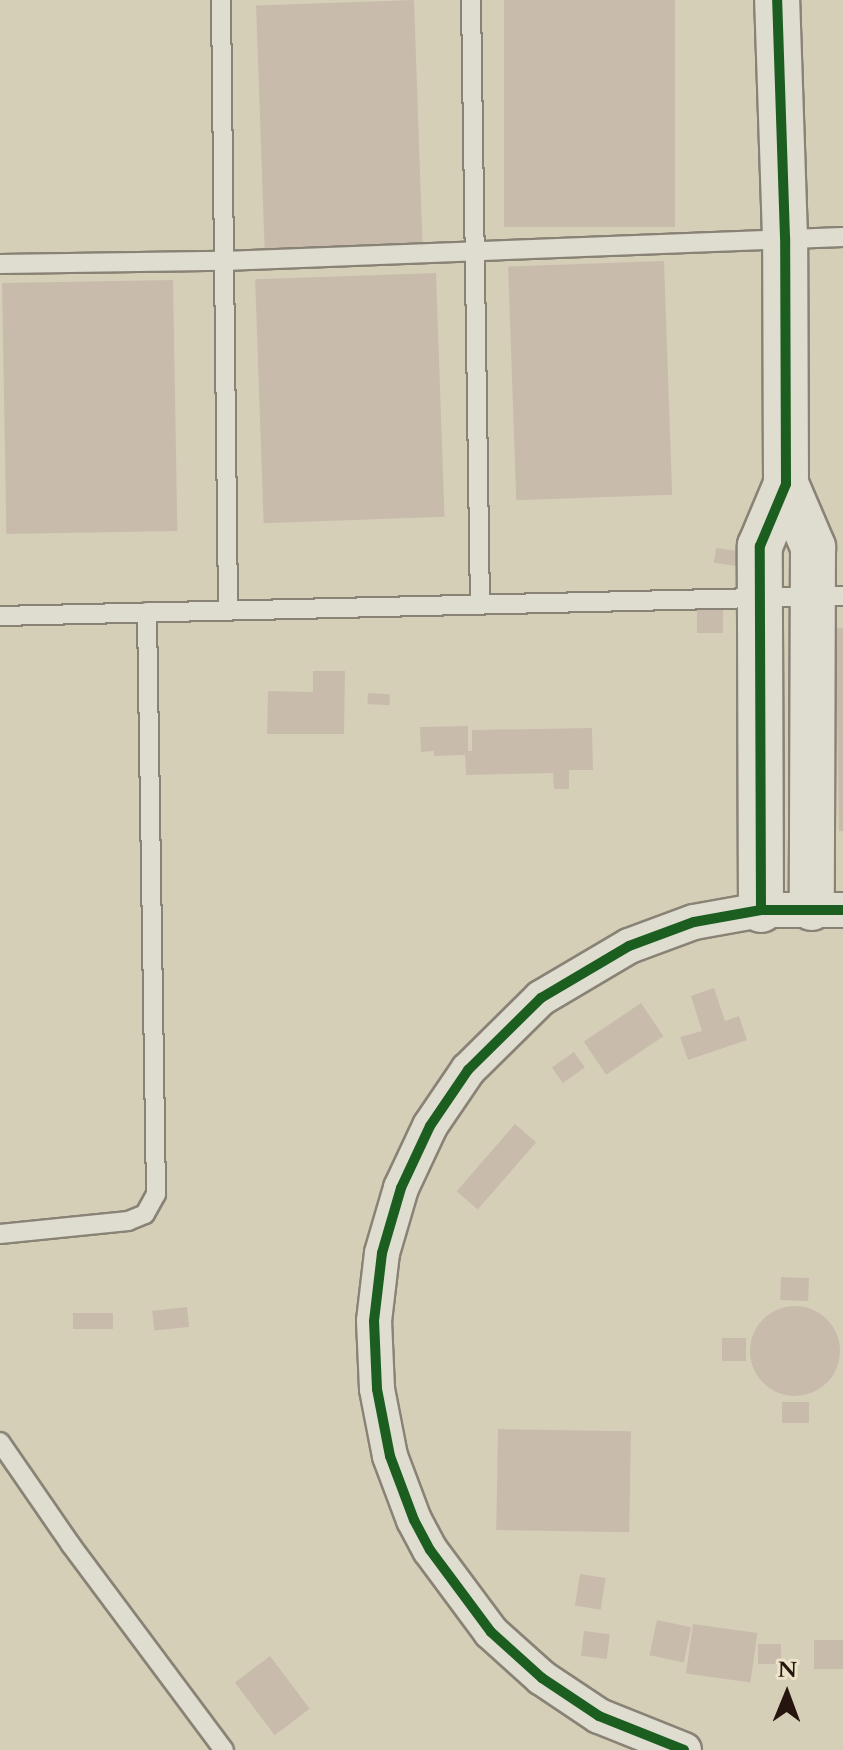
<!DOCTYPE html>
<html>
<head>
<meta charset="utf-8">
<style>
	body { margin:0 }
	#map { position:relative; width:843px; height:1750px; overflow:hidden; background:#d5cfb8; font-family:Cardo,serif }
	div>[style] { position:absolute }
	.building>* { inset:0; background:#c9bbac; transform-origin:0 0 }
	.round { border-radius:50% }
	.roads { filter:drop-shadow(2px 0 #898376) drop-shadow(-2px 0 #898376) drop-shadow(0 2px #898376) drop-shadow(0 -2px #898376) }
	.service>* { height:18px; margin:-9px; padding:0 9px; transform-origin:9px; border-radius:9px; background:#dfdcd0 }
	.minor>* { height:34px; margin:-17px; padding:0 17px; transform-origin:17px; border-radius:17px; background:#dfdcd0 }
	.tertiary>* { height:44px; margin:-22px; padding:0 22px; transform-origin:22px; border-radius:22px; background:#dfdcd0 }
	.cycleway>* { height:10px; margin:-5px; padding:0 5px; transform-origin:5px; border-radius:5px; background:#1b5e20 }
	span { translate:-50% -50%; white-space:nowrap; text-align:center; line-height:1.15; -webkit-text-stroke:7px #ece4c9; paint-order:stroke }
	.north { position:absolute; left:747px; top:1654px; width:80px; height:80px; -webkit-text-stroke:6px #ece4c9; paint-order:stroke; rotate:1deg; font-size:22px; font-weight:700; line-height:32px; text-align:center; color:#25150e }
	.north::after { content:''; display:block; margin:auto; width:28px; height:36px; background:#25150e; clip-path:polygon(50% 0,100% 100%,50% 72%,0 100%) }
</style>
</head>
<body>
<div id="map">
	<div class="building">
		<div style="left:414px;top:0;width:248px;height:158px;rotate:88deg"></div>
		<div style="left:504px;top:0;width:171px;height:227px"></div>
		<div style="left:664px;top:261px;width:234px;height:156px;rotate:88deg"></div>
		<div style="left:436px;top:273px;width:244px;height:181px;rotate:88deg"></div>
		<div style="left:173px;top:280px;width:251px;height:171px;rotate:89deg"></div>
		<div style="left:716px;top:548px;width:22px;height:15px;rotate:8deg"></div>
		<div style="left:697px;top:606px;width:26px;height:27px"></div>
		<div style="clip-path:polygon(836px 628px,843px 628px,843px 831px,839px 831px)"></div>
		<div style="clip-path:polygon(313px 671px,345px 671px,344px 734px,267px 734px,268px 691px,313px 692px)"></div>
		<div style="left:368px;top:693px;width:22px;height:11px;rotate:3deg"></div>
		<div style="clip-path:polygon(468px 726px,468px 751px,472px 751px,472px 730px,592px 728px,593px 770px,569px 770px,569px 789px,554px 789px,553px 773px,466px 775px,465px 755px,434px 756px,434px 751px,421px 752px,420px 727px)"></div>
		<div style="clip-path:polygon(714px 988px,725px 1021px,739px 1016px,747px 1040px,688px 1060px,680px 1037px,702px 1031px,691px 996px)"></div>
		<div style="left:641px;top:1003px;width:40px;height:69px;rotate:56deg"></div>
		<div style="left:574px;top:1052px;width:19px;height:27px;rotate:55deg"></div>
		<div style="left:515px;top:1124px;width:28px;height:89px;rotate:41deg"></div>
		<div style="left:781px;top:1277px;width:28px;height:23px;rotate:2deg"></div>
		<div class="round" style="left:750px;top:1306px;width:90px;height:90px"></div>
		<div style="left:187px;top:1307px;width:20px;height:35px;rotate:84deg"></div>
		<div style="left:113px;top:1313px;width:16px;height:40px;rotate:90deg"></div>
		<div style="left:722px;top:1338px;width:24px;height:23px"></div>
		<div style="left:782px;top:1402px;width:27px;height:21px"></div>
		<div style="left:498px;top:1429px;width:133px;height:101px;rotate:1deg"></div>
		<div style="left:580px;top:1574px;width:26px;height:32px;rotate:9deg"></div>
		<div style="left:657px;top:1620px;width:35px;height:36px;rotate:12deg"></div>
		<div style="left:693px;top:1624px;width:65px;height:50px;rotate:8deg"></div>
		<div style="left:584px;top:1631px;width:26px;height:25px;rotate:7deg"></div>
		<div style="left:843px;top:1640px;width:29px;height:29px;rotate:90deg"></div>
		<div style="left:758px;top:1644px;width:23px;height:20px"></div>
		<div style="left:270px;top:1656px;width:66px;height:44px;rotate:53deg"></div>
	</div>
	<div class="roads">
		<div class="service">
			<div style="left:221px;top:0;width:610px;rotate:89.34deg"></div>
			<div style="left:471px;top:0;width:604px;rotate:89.15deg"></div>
			<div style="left:0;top:264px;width:224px;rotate:-0.8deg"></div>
			<div style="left:224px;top:261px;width:619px;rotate:-2.22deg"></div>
			<div style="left:0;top:616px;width:843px;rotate:-1.36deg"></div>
			<div style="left:0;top:1234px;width:129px;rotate:-5.8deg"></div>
			<div style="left:128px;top:1221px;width:18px;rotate:-22deg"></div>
			<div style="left:145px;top:1214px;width:23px;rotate:-61deg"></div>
			<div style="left:156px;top:1194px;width:582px;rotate:-90.89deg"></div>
			<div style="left:0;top:1442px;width:125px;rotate:55.4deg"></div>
			<div style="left:71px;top:1545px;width:256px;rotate:53.3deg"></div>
		</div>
		<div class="minor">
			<div style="left:684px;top:1750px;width:92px;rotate:-158.2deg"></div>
			<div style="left:599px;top:1716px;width:69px;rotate:-146.3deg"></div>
			<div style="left:542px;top:1678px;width:69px;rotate:-138deg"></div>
			<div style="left:491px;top:1632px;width:102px;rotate:-126.6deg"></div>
			<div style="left:430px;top:1550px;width:34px;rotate:-118deg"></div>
			<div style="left:414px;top:1520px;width:68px;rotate:-110.6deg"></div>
			<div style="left:390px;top:1456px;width:68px;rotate:-101deg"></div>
			<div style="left:377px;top:1389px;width:68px;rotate:-92.5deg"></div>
			<div style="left:374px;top:1321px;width:68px;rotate:-83.3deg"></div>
			<div style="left:382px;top:1253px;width:68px;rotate:-73.7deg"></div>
			<div style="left:401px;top:1188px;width:68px;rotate:-64.9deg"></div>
			<div style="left:430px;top:1126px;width:68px;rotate:-55.8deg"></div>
			<div style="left:468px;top:1070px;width:103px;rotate:-44.6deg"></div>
			<div style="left:541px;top:998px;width:102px;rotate:-30.6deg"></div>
			<div style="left:629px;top:946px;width:69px;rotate:-20.3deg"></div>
			<div style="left:694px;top:922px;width:68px;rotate:-10.2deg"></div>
			<div style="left:761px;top:910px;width:82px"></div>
		</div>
		<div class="tertiary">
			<div style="left:786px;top:484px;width:69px;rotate:66.8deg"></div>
			<div style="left:813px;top:547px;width:361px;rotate:90.2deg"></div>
			<div style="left:761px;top:910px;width:364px;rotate:-90.2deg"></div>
			<div style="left:760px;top:546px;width:67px;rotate:-67.2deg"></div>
			<div style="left:786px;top:484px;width:247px;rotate:-90.2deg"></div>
			<div style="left:785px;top:237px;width:237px;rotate:-91.9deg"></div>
		</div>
	</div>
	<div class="cycleway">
		<div style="left:761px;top:910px;width:364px;rotate:-90.2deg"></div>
		<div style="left:760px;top:546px;width:67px;rotate:-67.2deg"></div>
		<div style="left:786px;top:484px;width:247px;rotate:-90.2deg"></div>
		<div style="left:785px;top:237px;width:237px;rotate:-91.9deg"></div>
		<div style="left:684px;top:1750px;width:92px;rotate:-158.2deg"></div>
		<div style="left:599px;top:1716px;width:69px;rotate:-146.3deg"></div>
		<div style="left:542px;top:1678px;width:69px;rotate:-138deg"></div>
		<div style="left:491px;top:1632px;width:102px;rotate:-126.6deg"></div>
		<div style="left:430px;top:1550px;width:34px;rotate:-118deg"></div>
		<div style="left:414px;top:1520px;width:68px;rotate:-110.6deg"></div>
		<div style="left:390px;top:1456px;width:68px;rotate:-101deg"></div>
		<div style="left:377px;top:1389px;width:68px;rotate:-92.5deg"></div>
		<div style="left:374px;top:1321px;width:68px;rotate:-83.3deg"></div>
		<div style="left:382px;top:1253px;width:68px;rotate:-73.7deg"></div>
		<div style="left:401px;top:1188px;width:68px;rotate:-64.9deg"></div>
		<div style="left:430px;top:1126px;width:68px;rotate:-55.8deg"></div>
		<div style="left:468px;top:1070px;width:103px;rotate:-44.6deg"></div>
		<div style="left:541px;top:998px;width:102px;rotate:-30.6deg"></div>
		<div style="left:629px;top:946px;width:69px;rotate:-20.3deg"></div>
		<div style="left:694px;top:922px;width:68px;rotate:-10.2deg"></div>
		<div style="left:761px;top:910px;width:82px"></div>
	</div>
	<div class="north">N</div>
</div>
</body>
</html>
